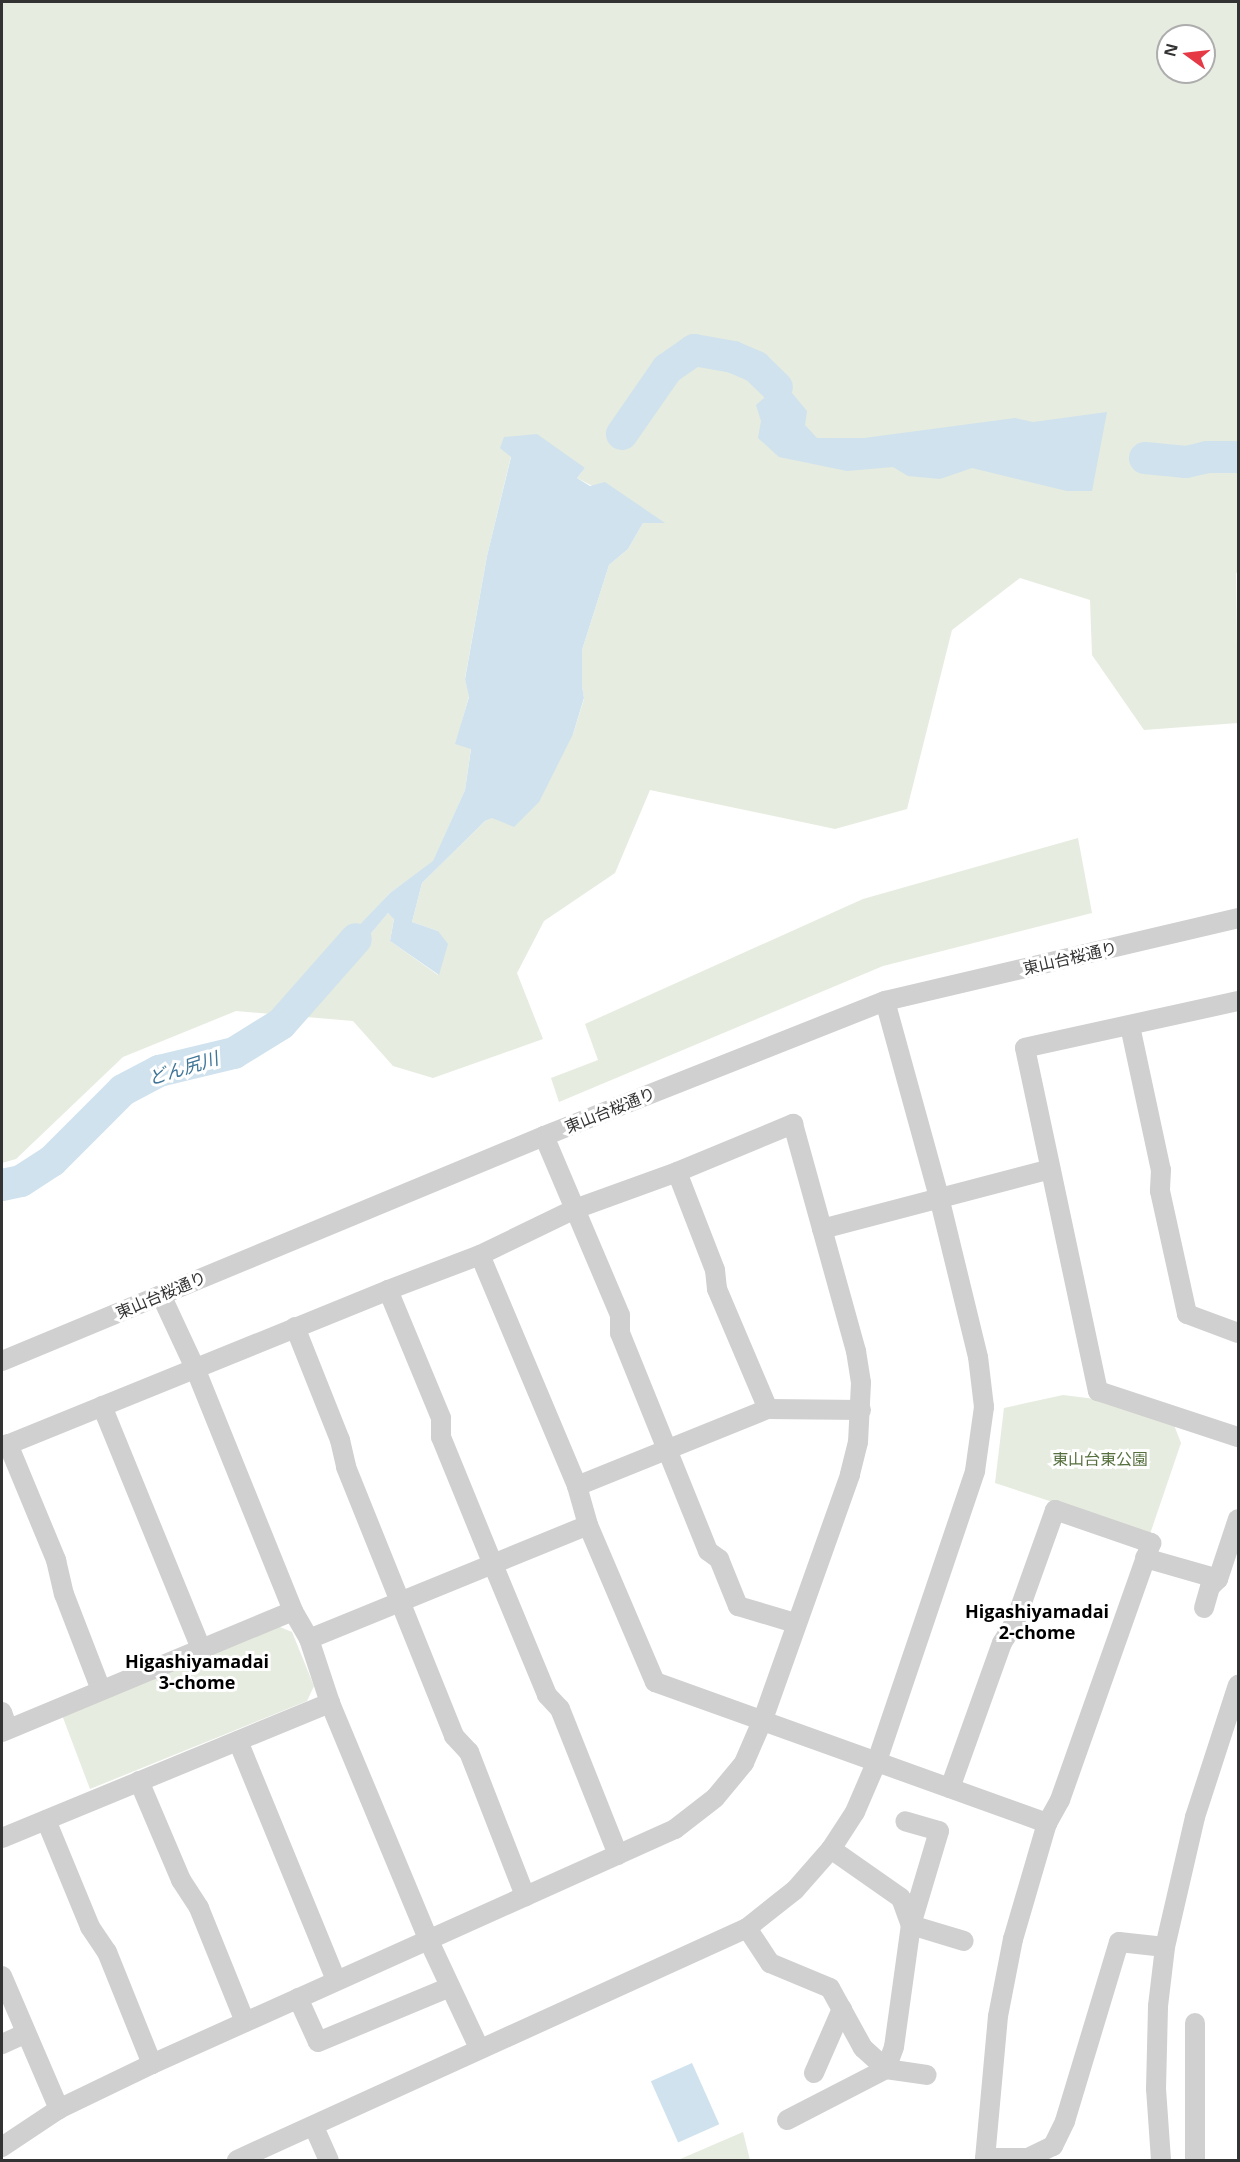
<!DOCTYPE html>
<html>
<head>
<meta charset="utf-8">
<style>
	body { margin:0 }
	#map { position:relative; width:1240px; height:2162px; overflow:hidden; background:#fff; font-family:"Open Sans","Noto Sans JP",sans-serif }
	div>[style] { position:absolute }
	.green>* { inset:0; background:#e6ecdf }
	.water>* { inset:0; background:#cfe2ee; transform-origin:0 0 }
	.river>* { height:32px; margin:-16px; padding:0 16px; transform-origin:16px; border-radius:16px; background:#cfe2ee }
	.minor>* { height:20px; margin:-10px; padding:0 10px; transform-origin:10px; border-radius:10px; background:#d0d0d0 }
	span { translate:-50% -50%; white-space:nowrap; text-align:center; line-height:1.15; -webkit-text-stroke:6px #fff; paint-order:stroke }
	.street-label { font-size:16px; color:#333 }
	.park-label { font-size:16px; color:#56703f }
	.water-label { font-size:18px; color:#3f7597; font-style:italic }
	.neighbourhood-label { font-size:18px; color:#000; font-weight:700 }
	.frame { position:absolute; inset:0; border:3px solid #333; pointer-events:none }
	.north { position:absolute; left:1156px; top:24px; width:60px; height:60px; box-sizing:border-box; background:#fff; border:2px solid #adadad; border-radius:50%; rotate:285deg; font-size:16px; font-weight:700; line-height:24px; text-align:center; color:#333 }
	.north::after { content:''; display:block; margin:auto; width:21px; height:27px; background:#e63946; clip-path:polygon(50% 0,100% 100%,50% 72%,0 100%) }
</style>
</head>
<body>
<div id="map">
	<div class="green">
		<div style="clip-path:polygon(evenodd,2px 2px,1238px 2px,1238px 572px,1236px 573px,1238px 723px,1144px 730px,1092px 655px,1090px 600px,1020px 578px,952px 630px,907px 809px,835px 829px,650px 790px,615px 873px,544px 921px,517px 973px,543px 1039px,433px 1078px,393px 1066px,353px 1021px,236px 1011px,123px 1057px,16px 1159px,2px 1163px,2px 2px,1168px 36px,1204px 36px,1204px 72px,1168px 72px,1168px 36px,2px 2px,511px 456px,585px 468px,577px 478px,664px 523px,643px 523px,628px 549px,609px 565px,582px 650px,582px 686px,584px 699px,573px 734px,491px 818px,485px 821px,422px 883px,412px 922px,438px 931px,438px 975px,390px 941px,394px 918px,388px 913px,363px 943px,351px 935px,390px 893px,433px 862px,465px 790px,471px 748px,456px 743px,469px 696px,465px 678px,487px 556px,511px 456px)"></div>
		<div style="clip-path:polygon(1078px 838px,1092px 913px,883px 966px,559px 1102px,551px 1078px,598px 1060px,585px 1024px,863px 899px)"></div>
		<div style="clip-path:polygon(1063px 1395px,1095px 1399px,1174px 1425px,1181px 1443px,1150px 1534px,995px 1483px,1004px 1408px)"></div>
		<div style="clip-path:polygon(275px 1625px,292px 1632px,314px 1686px,307px 1701px,90px 1789px,62px 1715px)"></div>
		<div style="clip-path:polygon(743px 2132px,750px 2160px,678px 2160px)"></div>
	</div>
	<div class="water">
		<div style="clip-path:polygon(787px 387px,807px 411px,805px 425px,817px 438px,864px 438px,1015px 418px,1033px 422px,1107px 412px,1092px 491px,1067px 491px,972px 468px,940px 479px,908px 476px,893px 467px,847px 471px,779px 457px,758px 438px,761px 421px,756px 405px,764px 398px,765px 389px)"></div>
		<div style="clip-path:polygon(537px 434px,585px 468px,577px 478px,590px 486px,605px 482px,665px 523px,643px 523px,628px 549px,609px 565px,582px 650px,582px 686px,584px 698px,573px 734px,539px 802px,514px 827px,492px 818px,485px 821px,422px 883px,412px 922px,438px 931px,448px 944px,439px 975px,390px 941px,394px 919px,388px 913px,363px 943px,350px 935px,390px 893px,433px 861px,465px 790px,471px 749px,455px 744px,469px 697px,465px 679px,487px 556px,511px 457px,500px 448px,504px 437px)"></div>
		<div style="left:692px;top:2063px;width:67px;height:45px;rotate:66deg"></div>
	</div>
	<div class="river">
		<div style="left:622px;top:434px;width:79px;rotate:-55.3deg"></div>
		<div style="left:667px;top:369px;width:33px;rotate:-35deg"></div>
		<div style="left:694px;top:350px;width:40px;rotate:10deg"></div>
		<div style="left:733px;top:357px;width:25px;rotate:23deg"></div>
		<div style="left:756px;top:367px;width:29px;rotate:44deg"></div>
		<div style="left:1145px;top:458px;width:41px;rotate:5.6deg"></div>
		<div style="left:1186px;top:462px;width:22px;rotate:-13deg"></div>
		<div style="left:1207px;top:457px;width:31px"></div>
		<div style="left:2px;top:1185px;width:19px;rotate:-12deg"></div>
		<div style="left:21px;top:1181px;width:37px;rotate:-33deg"></div>
		<div style="left:52px;top:1161px;width:100px;rotate:-45deg"></div>
		<div style="left:123px;top:1090px;width:41px;rotate:-27.8deg"></div>
		<div style="left:159px;top:1071px;width:77px;rotate:-13.5deg"></div>
		<div style="left:234px;top:1053px;width:55px;rotate:-31.7deg"></div>
		<div style="left:281px;top:1024px;width:113px;rotate:-48.6deg"></div>
	</div>
	<div class="minor">
		<div style="left:1238px;top:1001px;width:218px;rotate:167.6deg"></div>
		<div style="left:1025px;top:1048px;width:351px;rotate:78deg"></div>
		<div style="left:1098px;top:1391px;width:147px;rotate:18.2deg"></div>
		<div style="left:1130px;top:1026px;width:147px;rotate:77.9deg"></div>
		<div style="left:1161px;top:1170px;width:21px;rotate:93deg"></div>
		<div style="left:1160px;top:1191px;width:126px;rotate:77.6deg"></div>
		<div style="left:1187px;top:1314px;width:54px;rotate:20.4deg"></div>
		<div style="left:544px;top:1136px;width:194px;rotate:67deg"></div>
		<div style="left:620px;top:1315px;width:18px;rotate:90deg"></div>
		<div style="left:620px;top:1333px;width:235px;rotate:68deg"></div>
		<div style="left:708px;top:1551px;width:14px;rotate:36deg"></div>
		<div style="left:719px;top:1559px;width:51px;rotate:68deg"></div>
		<div style="left:738px;top:1606px;width:59px;rotate:16.6deg"></div>
		<div style="left:677px;top:1172px;width:105px;rotate:68.8deg"></div>
		<div style="left:715px;top:1270px;width:19px;rotate:84deg"></div>
		<div style="left:717px;top:1289px;width:130px;rotate:67deg"></div>
		<div style="left:822px;top:1229px;width:236px;rotate:-14.7deg"></div>
		<div style="left:480px;top:1255px;width:251px;rotate:67.2deg"></div>
		<div style="left:577px;top:1486px;width:41px;rotate:74.2deg"></div>
		<div style="left:588px;top:1525px;width:171px;rotate:66.9deg"></div>
		<div style="left:655px;top:1682px;width:417px;rotate:19.8deg"></div>
		<div style="left:1047px;top:1823px;width:121px;rotate:106.3deg"></div>
		<div style="left:1013px;top:1939px;width:78px;rotate:101deg"></div>
		<div style="left:998px;top:2016px;width:143px;rotate:95.2deg"></div>
		<div style="left:985px;top:2158px;width:43px"></div>
		<div style="left:1028px;top:2158px;width:28px;rotate:-26deg"></div>
		<div style="left:1053px;top:2146px;width:28px;rotate:-64deg"></div>
		<div style="left:1065px;top:2121px;width:187px;rotate:-73.2deg"></div>
		<div style="left:1119px;top:1942px;width:46px;rotate:6.2deg"></div>
		<div style="left:388px;top:1290px;width:139px;rotate:67.5deg"></div>
		<div style="left:441px;top:1418px;width:19px;rotate:90deg"></div>
		<div style="left:441px;top:1437px;width:135px;rotate:67.8deg"></div>
		<div style="left:492px;top:1562px;width:144px;rotate:67.5deg"></div>
		<div style="left:547px;top:1695px;width:19px;rotate:47deg"></div>
		<div style="left:560px;top:1709px;width:157px;rotate:68.3deg"></div>
		<div style="left:161px;top:1295px;width:81px;rotate:65deg"></div>
		<div style="left:195px;top:1368px;width:262px;rotate:68deg"></div>
		<div style="left:293px;top:1611px;width:32px;rotate:60deg"></div>
		<div style="left:309px;top:1639px;width:67px;rotate:71.8deg"></div>
		<div style="left:330px;top:1703px;width:256px;rotate:67.4deg"></div>
		<div style="left:428px;top:1939px;width:120px;rotate:64.9deg"></div>
		<div style="left:295px;top:1327px;width:122px;rotate:68.3deg"></div>
		<div style="left:340px;top:1440px;width:28px;rotate:77deg"></div>
		<div style="left:346px;top:1467px;width:290px;rotate:68.1deg"></div>
		<div style="left:454px;top:1736px;width:22px;rotate:47deg"></div>
		<div style="left:469px;top:1752px;width:155px;rotate:68.7deg"></div>
		<div style="left:2px;top:1361px;width:587px;rotate:-22.54deg"></div>
		<div style="left:544px;top:1136px;width:367px;rotate:-21.6deg"></div>
		<div style="left:885px;top:1001px;width:363px;rotate:-13.2deg"></div>
		<div style="left:102px;top:1406px;width:262px;rotate:67.8deg"></div>
		<div style="left:8px;top:1444px;width:126px;rotate:67.5deg"></div>
		<div style="left:56px;top:1560px;width:35px;rotate:77deg"></div>
		<div style="left:64px;top:1594px;width:103px;rotate:68.9deg"></div>
		<div style="left:2px;top:1447px;width:417px;rotate:-22.1deg"></div>
		<div style="left:388px;top:1290px;width:98px;rotate:-20.8deg"></div>
		<div style="left:480px;top:1255px;width:106px;rotate:-25.8deg"></div>
		<div style="left:575px;top:1209px;width:109px;rotate:-19.9deg"></div>
		<div style="left:677px;top:1172px;width:126px;rotate:-22.5deg"></div>
		<div style="left:793px;top:1124px;width:236px;rotate:74.5deg"></div>
		<div style="left:856px;top:1351px;width:32px;rotate:81deg"></div>
		<div style="left:861px;top:1383px;width:59px;rotate:92.9deg"></div>
		<div style="left:858px;top:1442px;width:34px;rotate:104deg"></div>
		<div style="left:850px;top:1475px;width:259px;rotate:109.6deg"></div>
		<div style="left:763px;top:1719px;width:48px;rotate:113.4deg"></div>
		<div style="left:744px;top:1763px;width:45px;rotate:129.6deg"></div>
		<div style="left:715px;top:1798px;width:51px;rotate:142.2deg"></div>
		<div style="left:675px;top:1829px;width:573px;rotate:155.8deg"></div>
		<div style="left:152px;top:2064px;width:103px;rotate:154.2deg"></div>
		<div style="left:59px;top:2109px;width:69px;rotate:146.3deg"></div>
		<div style="left:577px;top:1486px;width:206px;rotate:-22deg"></div>
		<div style="left:768px;top:1409px;width:93px;rotate:0.6deg"></div>
		<div style="left:1145px;top:1558px;width:76px;rotate:16deg"></div>
		<div style="left:1204px;top:1608px;width:22px;rotate:-74deg"></div>
		<div style="left:1210px;top:1587px;width:11px;rotate:-45deg"></div>
		<div style="left:1218px;top:1579px;width:63px;rotate:-71.6deg"></div>
		<div style="left:309px;top:1639px;width:301px;rotate:-22.2deg"></div>
		<div style="left:2px;top:1712px;width:18px;rotate:71deg"></div>
		<div style="left:2px;top:1732px;width:315px;rotate:-22.6deg"></div>
		<div style="left:238px;top:1741px;width:258px;rotate:67.7deg"></div>
		<div style="left:139px;top:1781px;width:108px;rotate:67deg"></div>
		<div style="left:181px;top:1880px;width:33px;rotate:57deg"></div>
		<div style="left:199px;top:1908px;width:123px;rotate:68deg"></div>
		<div style="left:950px;top:1788px;width:154px;rotate:-70.3deg"></div>
		<div style="left:1002px;top:1643px;width:25px;rotate:-58deg"></div>
		<div style="left:1015px;top:1622px;width:119px;rotate:-70.3deg"></div>
		<div style="left:1055px;top:1510px;width:102px;rotate:19deg"></div>
		<div style="left:1151px;top:1543px;width:273px;rotate:109.5deg"></div>
		<div style="left:1060px;top:1800px;width:26px;rotate:119deg"></div>
		<div style="left:46px;top:1820px;width:116px;rotate:67.6deg"></div>
		<div style="left:90px;top:1927px;width:30px;rotate:56deg"></div>
		<div style="left:107px;top:1952px;width:121px;rotate:68.1deg"></div>
		<div style="left:2px;top:1838px;width:355px;rotate:-22.4deg"></div>
		<div style="left:831px;top:1849px;width:85px;rotate:35deg"></div>
		<div style="left:901px;top:1898px;width:29px;rotate:70deg"></div>
		<div style="left:911px;top:1925px;width:55px;rotate:16.8deg"></div>
		<div style="left:747px;top:1928px;width:42px;rotate:56.7deg"></div>
		<div style="left:770px;top:1963px;width:65px;rotate:22.6deg"></div>
		<div style="left:830px;top:1988px;width:68px;rotate:61.2deg"></div>
		<div style="left:863px;top:2048px;width:31px;rotate:42deg"></div>
		<div style="left:886px;top:2069px;width:41px;rotate:8.3deg"></div>
		<div style="left:2px;top:1976px;width:145px;rotate:66.8deg"></div>
		<div style="left:298px;top:1998px;width:48px;rotate:65.6deg"></div>
		<div style="left:318px;top:2042px;width:143px;rotate:-22.6deg"></div>
		<div style="left:2px;top:2044px;width:24px;rotate:-24deg"></div>
		<div style="left:814px;top:2073px;width:70px;rotate:-66.4deg"></div>
		<div style="left:787px;top:2120px;width:111px;rotate:-27.3deg"></div>
		<div style="left:886px;top:2069px;width:23px;rotate:-70deg"></div>
		<div style="left:894px;top:2047px;width:123px;rotate:-82.1deg"></div>
		<div style="left:911px;top:1925px;width:98px;rotate:-73.4deg"></div>
		<div style="left:939px;top:1831px;width:35px;rotate:-164deg"></div>
		<div style="left:314px;top:2127px;width:36px;rotate:66deg"></div>
		<div style="left:237px;top:2160px;width:560px;rotate:-24.46deg"></div>
		<div style="left:747px;top:1928px;width:61px;rotate:-38.4deg"></div>
		<div style="left:795px;top:1890px;width:55px;rotate:-48.7deg"></div>
		<div style="left:831px;top:1849px;width:44px;rotate:-57deg"></div>
		<div style="left:855px;top:1812px;width:56px;rotate:-66.7deg"></div>
		<div style="left:877px;top:1761px;width:306px;rotate:-71.3deg"></div>
		<div style="left:975px;top:1471px;width:65px;rotate:-82deg"></div>
		<div style="left:984px;top:1407px;width:50px;rotate:-96.8deg"></div>
		<div style="left:978px;top:1357px;width:165px;rotate:-103.7deg"></div>
		<div style="left:939px;top:1197px;width:203px;rotate:-105.4deg"></div>
		<div style="left:1161px;top:2160px;width:71px;rotate:-94deg"></div>
		<div style="left:1156px;top:2089px;width:83px;rotate:-88.6deg"></div>
		<div style="left:1158px;top:2006px;width:59px;rotate:-83.2deg"></div>
		<div style="left:1165px;top:1947px;width:133px;rotate:-77deg"></div>
		<div style="left:1195px;top:1817px;width:139px;rotate:-72deg"></div>
		<div style="left:1195px;top:2160px;width:137px;rotate:-90deg"></div>
	</div>
	<div class="street-label">
		<span style="left:1070px;top:958px;rotate:-13deg">東山台桜通り</span>
		<span style="left:610px;top:1110px;rotate:-22deg">東山台桜通り</span>
		<span style="left:161px;top:1295px;rotate:-23deg">東山台桜通り</span>
	</div>
	<div class="park-label">
		<span style="left:1100px;top:1459px">東山台東公園</span>
	</div>
	<div class="water-label">
		<span style="left:183px;top:1068px;rotate:-17deg">どん尻川</span>
	</div>
	<div class="neighbourhood-label">
		<span style="left:1037px;top:1622px">Higashiyamadai<br>2-chome</span>
		<span style="left:197px;top:1672px">Higashiyamadai<br>3-chome</span>
	</div>
	<div class="frame"></div>
	<div class="north">N</div>
</div>
</body>
</html>
